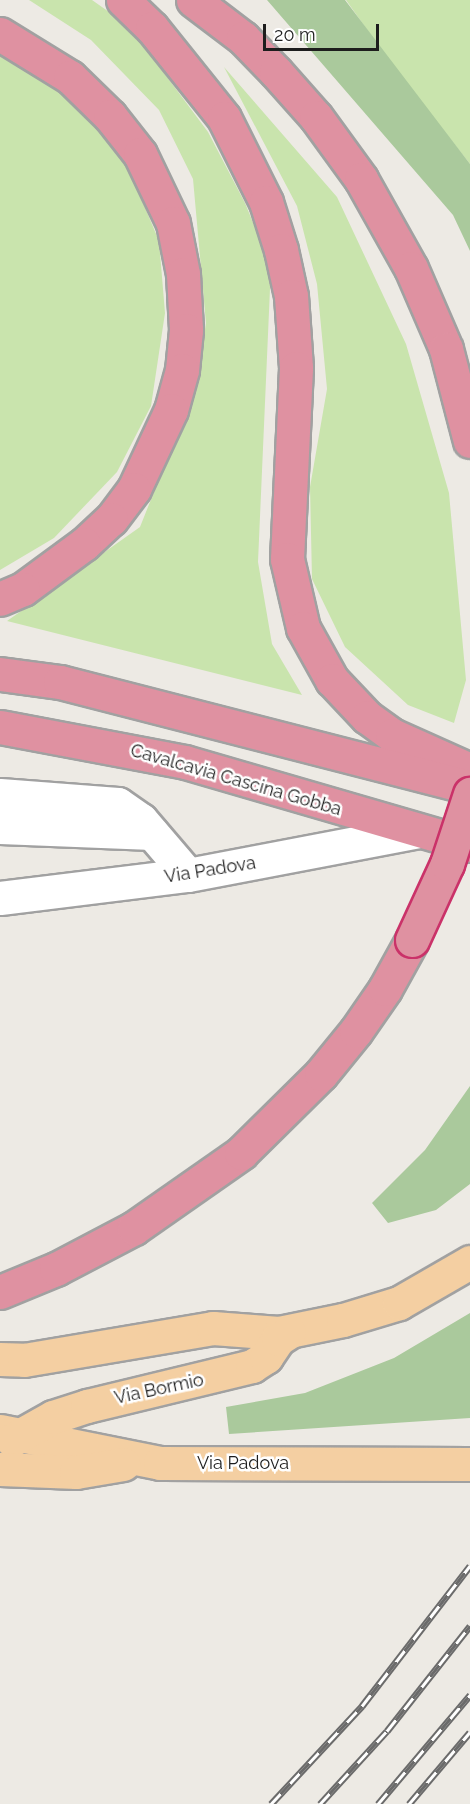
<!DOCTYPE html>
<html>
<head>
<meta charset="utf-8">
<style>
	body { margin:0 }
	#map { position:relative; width:470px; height:1804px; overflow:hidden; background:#edeae4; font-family:Raleway,sans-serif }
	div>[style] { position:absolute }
	.grass>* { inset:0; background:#c9e4ad }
	.forest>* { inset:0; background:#aac99c }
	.roads { filter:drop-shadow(2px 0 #a1a1a1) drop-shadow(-2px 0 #a1a1a1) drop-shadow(0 2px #a1a1a1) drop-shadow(0 -2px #a1a1a1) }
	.minor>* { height:33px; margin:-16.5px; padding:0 16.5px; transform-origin:16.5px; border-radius:16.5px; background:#fff }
	.major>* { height:33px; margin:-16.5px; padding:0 16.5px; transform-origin:16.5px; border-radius:16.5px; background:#f4cfa2 }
	.highway>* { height:33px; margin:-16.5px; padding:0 16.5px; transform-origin:16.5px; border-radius:16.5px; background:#df91a1 }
	.rail>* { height:7px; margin-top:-3.5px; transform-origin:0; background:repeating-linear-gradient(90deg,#fff 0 14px,#6b6b6b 0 28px); box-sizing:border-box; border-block:2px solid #6b6b6b }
	.bridges { filter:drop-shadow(2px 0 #ca3269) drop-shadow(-2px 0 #ca3269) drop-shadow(0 2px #ca3269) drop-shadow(0 -2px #ca3269) }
	.highway-bridge>* { height:33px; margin:-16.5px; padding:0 16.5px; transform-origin:16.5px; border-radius:16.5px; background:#df91a1 }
	span { translate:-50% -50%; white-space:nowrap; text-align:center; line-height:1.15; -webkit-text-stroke:5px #fff; paint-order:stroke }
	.street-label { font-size:18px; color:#1d1d1d }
	.scale { position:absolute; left:263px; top:24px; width:116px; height:27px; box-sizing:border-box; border:3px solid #1d1d1d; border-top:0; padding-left:8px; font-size:18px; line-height:21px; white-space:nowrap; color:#1d1d1d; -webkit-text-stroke:4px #fff; paint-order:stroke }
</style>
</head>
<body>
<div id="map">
	<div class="grass">
		<div style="clip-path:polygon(29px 0,92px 0,129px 26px,208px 132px,245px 203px,271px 266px,258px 562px,272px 644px,302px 695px,7px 621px,140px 527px,195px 389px,206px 323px,193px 179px,159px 110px,91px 40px)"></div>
		<div style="clip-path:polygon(346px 0,470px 0,470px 164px,392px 65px)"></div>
		<div style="clip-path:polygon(0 48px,29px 63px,88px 112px,126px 162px,159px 241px,165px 313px,151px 406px,117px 472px,54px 538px,0 570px)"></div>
		<div style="clip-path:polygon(224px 67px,337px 197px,406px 344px,449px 493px,466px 680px,454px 723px,408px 705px,345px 647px,312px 579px,310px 487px,327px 389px,317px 284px,297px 206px)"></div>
	</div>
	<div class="forest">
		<div style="clip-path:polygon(267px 0,345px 0,470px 164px,470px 251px,453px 215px)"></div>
		<div style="clip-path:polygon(470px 1086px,470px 1184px,436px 1210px,388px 1223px,372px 1203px,425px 1150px)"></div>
		<div style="clip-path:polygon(470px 1313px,470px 1418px,229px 1434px,226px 1407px,305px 1393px,394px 1358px)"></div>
	</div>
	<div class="roads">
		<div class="minor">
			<div style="left:0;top:795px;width:118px;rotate:4.4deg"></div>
			<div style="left:118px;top:804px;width:28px;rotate:35deg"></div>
			<div style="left:141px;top:820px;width:72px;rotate:49.5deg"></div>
			<div style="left:0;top:827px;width:152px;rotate:2.3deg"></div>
			<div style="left:0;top:898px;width:189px;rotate:-7deg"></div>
			<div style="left:188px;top:875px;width:235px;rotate:-10.8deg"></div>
		</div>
		<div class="major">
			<div style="left:0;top:1359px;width:24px;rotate:2deg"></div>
			<div style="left:24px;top:1360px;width:192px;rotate:-9.6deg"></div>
			<div style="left:213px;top:1328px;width:66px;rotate:4.3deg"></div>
			<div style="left:279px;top:1333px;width:65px;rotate:-11.5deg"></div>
			<div style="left:343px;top:1320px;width:59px;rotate:-16.9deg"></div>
			<div style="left:399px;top:1303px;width:82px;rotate:-30deg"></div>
			<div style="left:0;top:1431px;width:163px;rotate:11.3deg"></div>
			<div style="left:160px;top:1463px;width:310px;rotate:0.2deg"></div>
			<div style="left:12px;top:1440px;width:47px;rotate:-29.3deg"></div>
			<div style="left:53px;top:1417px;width:36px;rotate:-18deg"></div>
			<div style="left:87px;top:1406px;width:170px;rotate:-13.6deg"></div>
			<div style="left:252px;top:1366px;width:17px;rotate:-33deg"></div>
			<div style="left:266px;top:1357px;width:22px;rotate:-56deg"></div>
			<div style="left:278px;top:1339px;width:13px;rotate:-32deg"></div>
			<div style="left:0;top:1469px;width:76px;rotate:2.3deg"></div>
			<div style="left:76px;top:1472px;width:48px;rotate:-9.7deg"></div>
		</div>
		<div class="highway">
			<div style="left:123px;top:0;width:40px;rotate:44deg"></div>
			<div style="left:152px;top:28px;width:115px;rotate:51.3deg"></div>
			<div style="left:224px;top:118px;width:94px;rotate:63.4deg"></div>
			<div style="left:266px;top:202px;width:50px;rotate:72.6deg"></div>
			<div style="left:281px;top:250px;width:47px;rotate:77.7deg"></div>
			<div style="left:291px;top:296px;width:72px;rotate:86deg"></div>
			<div style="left:296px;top:368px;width:191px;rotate:92.7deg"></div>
			<div style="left:287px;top:559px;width:71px;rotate:76.9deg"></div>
			<div style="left:303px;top:628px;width:60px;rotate:60.9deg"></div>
			<div style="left:332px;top:680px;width:51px;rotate:46.6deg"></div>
			<div style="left:367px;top:717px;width:31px;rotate:36deg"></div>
			<div style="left:392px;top:735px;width:85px;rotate:24.2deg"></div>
			<div style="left:193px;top:0;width:63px;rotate:37.2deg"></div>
			<div style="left:243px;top:38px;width:47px;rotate:45.9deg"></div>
			<div style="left:276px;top:72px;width:60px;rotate:48.4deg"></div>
			<div style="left:316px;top:117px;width:77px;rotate:54deg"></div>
			<div style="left:361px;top:179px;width:102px;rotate:60.7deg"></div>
			<div style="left:411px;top:268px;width:88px;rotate:66.6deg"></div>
			<div style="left:446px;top:349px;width:95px;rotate:75.4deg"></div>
			<div style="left:0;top:34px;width:82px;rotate:31.6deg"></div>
			<div style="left:70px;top:77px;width:56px;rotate:44.3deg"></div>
			<div style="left:110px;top:116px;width:48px;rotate:51.7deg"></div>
			<div style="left:140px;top:154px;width:76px;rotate:64.4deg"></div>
			<div style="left:173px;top:223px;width:52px;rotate:78.9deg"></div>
			<div style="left:183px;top:274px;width:56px;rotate:86.9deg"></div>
			<div style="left:186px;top:330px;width:40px;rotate:95.7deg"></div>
			<div style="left:182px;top:370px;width:41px;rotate:105.4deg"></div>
			<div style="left:171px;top:410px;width:87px;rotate:115.1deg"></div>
			<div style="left:134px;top:489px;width:38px;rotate:127deg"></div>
			<div style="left:111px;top:519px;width:37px;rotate:137deg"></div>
			<div style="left:84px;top:544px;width:76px;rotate:143.6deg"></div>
			<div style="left:23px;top:589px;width:25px;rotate:157deg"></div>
			<div style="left:0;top:674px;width:61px;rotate:7.6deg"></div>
			<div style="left:60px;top:682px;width:423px;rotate:14.4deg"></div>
			<div style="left:0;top:727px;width:188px;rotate:10.7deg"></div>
			<div style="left:185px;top:762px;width:297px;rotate:16.2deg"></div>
			<div style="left:0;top:1292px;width:61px;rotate:-22.3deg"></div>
			<div style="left:56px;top:1269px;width:88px;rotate:-27.7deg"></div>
			<div style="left:134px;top:1228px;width:131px;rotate:-35deg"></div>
			<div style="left:241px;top:1153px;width:112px;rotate:-44.6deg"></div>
			<div style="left:321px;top:1074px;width:55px;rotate:-50.9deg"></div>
			<div style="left:356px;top:1031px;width:51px;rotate:-55.4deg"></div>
			<div style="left:385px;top:989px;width:56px;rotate:-61.1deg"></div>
		</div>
	</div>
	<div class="rail">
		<div style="left:271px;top:1804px;width:134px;rotate:-47.1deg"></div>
		<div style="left:362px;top:1706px;width:177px;rotate:-52.4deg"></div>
		<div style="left:320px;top:1804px;width:99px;rotate:-47.5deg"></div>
		<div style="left:387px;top:1731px;width:134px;rotate:-51.7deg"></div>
		<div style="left:378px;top:1804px;width:143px;rotate:-49.8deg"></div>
		<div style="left:409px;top:1804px;width:94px;rotate:-49.7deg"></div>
	</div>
	<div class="bridges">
		<div class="highway-bridge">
			<div style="left:412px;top:940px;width:84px;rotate:-65.3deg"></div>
			<div style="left:447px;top:864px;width:74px;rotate:-71.8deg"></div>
		</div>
	</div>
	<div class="street-label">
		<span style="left:236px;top:780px;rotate:16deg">Cavalcavia Cascina Gobba</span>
		<span style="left:210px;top:870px;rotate:-9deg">Via Padova</span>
		<span style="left:159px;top:1389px;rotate:-12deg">Via Bormio</span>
		<span style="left:243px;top:1463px">Via Padova</span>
	</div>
	<div class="scale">20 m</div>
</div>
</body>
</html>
